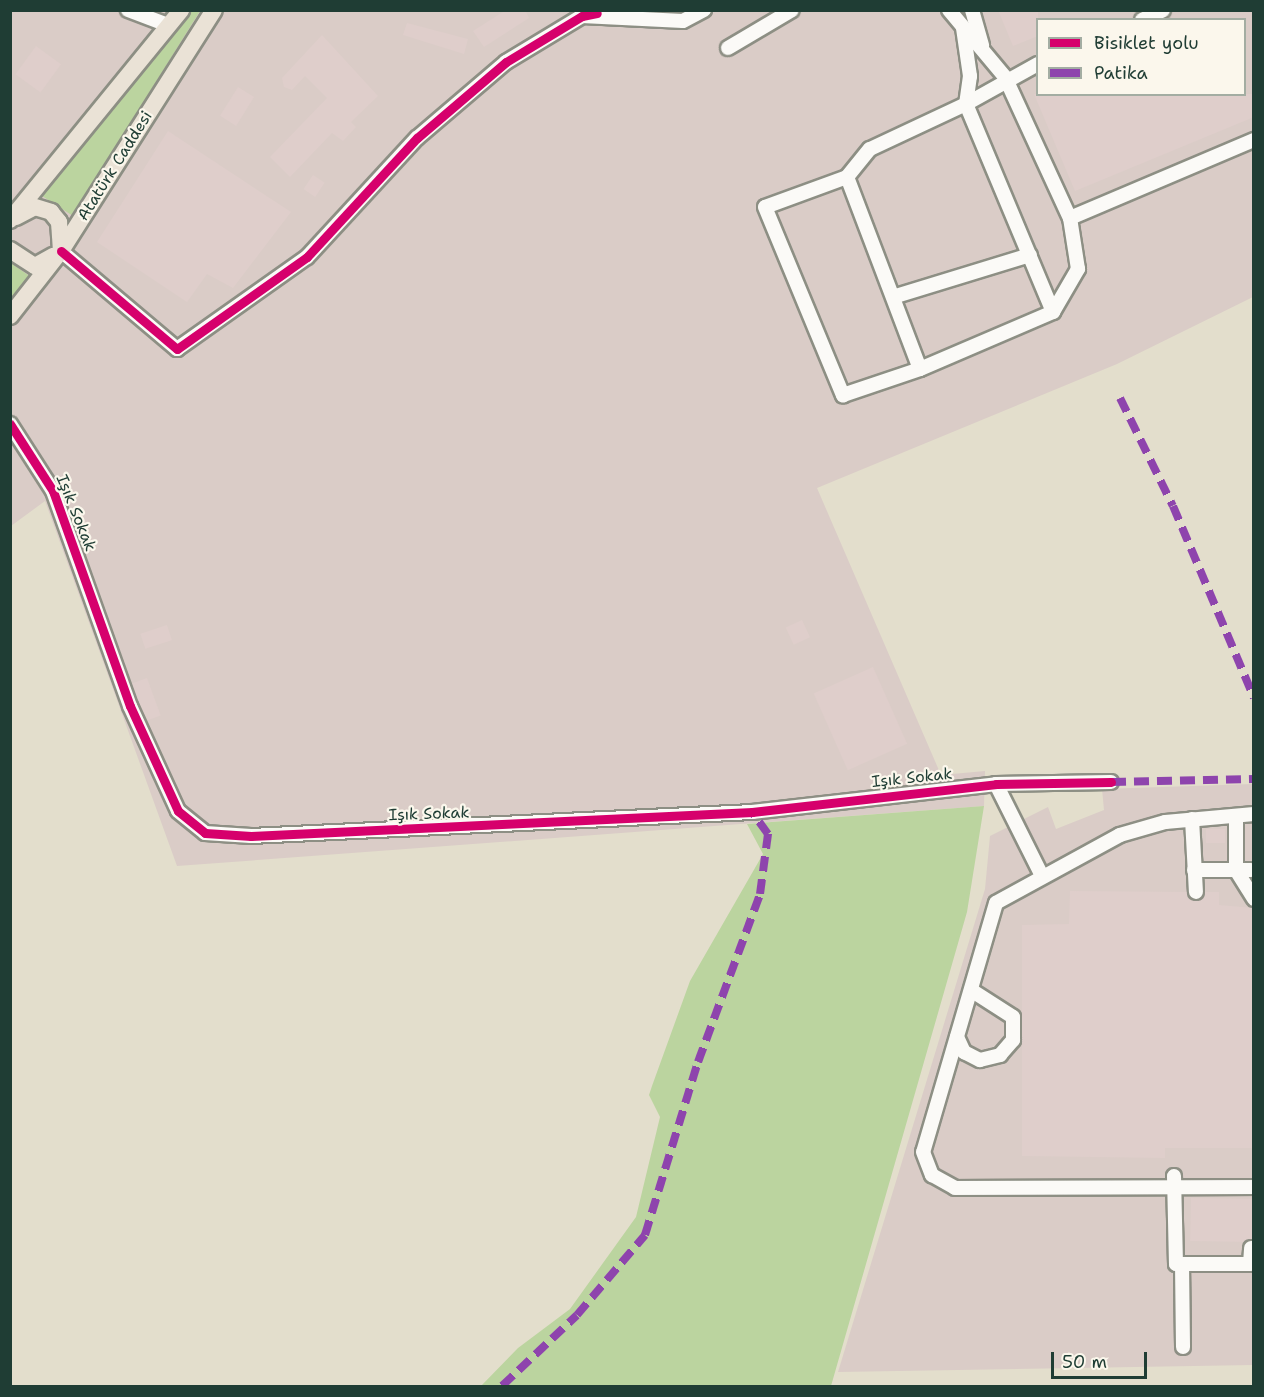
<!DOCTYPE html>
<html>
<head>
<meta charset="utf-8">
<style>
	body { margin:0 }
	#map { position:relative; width:1264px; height:1397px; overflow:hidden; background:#e3decc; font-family:"Shantell Sans",sans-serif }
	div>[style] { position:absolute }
	.industrial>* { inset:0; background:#daccc7 }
	.green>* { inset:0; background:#bbd49f }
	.building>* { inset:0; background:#dfcecb; transform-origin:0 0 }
	.roads { filter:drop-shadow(2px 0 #8d8f84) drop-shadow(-2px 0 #8d8f84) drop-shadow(0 2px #8d8f84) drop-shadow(0 -2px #8d8f84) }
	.minor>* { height:14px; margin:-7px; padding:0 7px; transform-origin:7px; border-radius:7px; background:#fbfaf7 }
	.major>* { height:16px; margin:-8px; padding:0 8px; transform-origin:8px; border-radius:8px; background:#eae2d6 }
	.quiet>* { height:8px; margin-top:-4px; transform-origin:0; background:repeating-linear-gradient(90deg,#8e44ad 0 15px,transparent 0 23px) }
	.cycleway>* { height:9px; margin:-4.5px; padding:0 4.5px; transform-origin:4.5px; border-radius:4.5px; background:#d6006c }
	span { translate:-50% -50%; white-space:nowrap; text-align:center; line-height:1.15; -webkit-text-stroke:4.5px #fbf7ec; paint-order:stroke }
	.street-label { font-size:16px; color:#1f3d34 }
	.frame { position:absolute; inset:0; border:12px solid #1f3d34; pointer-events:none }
	.legend { position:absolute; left:1036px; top:18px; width:210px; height:78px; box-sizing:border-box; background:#fbf7ec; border:2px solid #a3ada2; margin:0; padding:8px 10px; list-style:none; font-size:18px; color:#1f3d34 }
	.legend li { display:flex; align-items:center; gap:12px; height:30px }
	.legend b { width:30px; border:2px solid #a3ada2 }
	.scale { position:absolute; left:1051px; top:1352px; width:96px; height:27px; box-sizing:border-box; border:3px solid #1f3d34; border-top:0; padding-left:8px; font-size:18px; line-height:21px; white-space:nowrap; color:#1f3d34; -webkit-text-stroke:4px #fbf7ec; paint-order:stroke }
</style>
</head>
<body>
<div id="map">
	<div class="industrial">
		<div style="clip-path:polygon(evenodd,11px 11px,1253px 11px,1253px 297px,1117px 364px,817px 488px,941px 775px,985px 771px,984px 806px,177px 866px,45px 501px,11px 526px,11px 11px,1038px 20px,1244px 20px,1244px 94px,1038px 94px,1038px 20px)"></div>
		<div style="clip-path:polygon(1253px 784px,1253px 1365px,838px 1372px,985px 889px,990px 836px,1048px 807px,1056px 829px,1104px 810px,1102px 789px)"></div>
	</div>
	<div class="green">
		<div style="clip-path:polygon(189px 11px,200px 11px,73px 216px,42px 196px)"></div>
		<div style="clip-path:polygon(11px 263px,31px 277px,11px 303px)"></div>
		<div style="clip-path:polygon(984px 806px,967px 912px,831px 1386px,481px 1386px,518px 1348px,570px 1309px,636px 1217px,660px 1117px,649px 1095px,652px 1086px,690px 981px,763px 854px,747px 824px)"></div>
	</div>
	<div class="building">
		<div style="clip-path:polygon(506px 10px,525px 10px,529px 18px,484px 47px,473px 31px)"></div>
		<div style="clip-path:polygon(998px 10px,1038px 10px,1038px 36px,1013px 46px)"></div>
		<div style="clip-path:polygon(407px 23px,468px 39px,464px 54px,403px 35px)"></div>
		<div style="clip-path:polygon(322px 35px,378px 96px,351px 122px,356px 127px,343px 141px,332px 133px,290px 177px,270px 157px,327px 98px,305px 76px,292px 90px,284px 87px,282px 78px)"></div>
		<div style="left:36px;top:46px;width:31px;height:35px;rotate:36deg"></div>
		<div style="left:238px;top:87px;width:19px;height:34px;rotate:32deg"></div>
		<div style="clip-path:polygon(1034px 94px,1254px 94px,1254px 117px,1075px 191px)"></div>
		<div style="clip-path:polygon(168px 131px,291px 212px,233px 288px,207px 274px,187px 302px,97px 242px)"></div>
		<div style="left:313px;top:175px;width:14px;height:17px;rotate:34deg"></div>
		<div style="left:802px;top:620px;width:19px;height:18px;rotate:65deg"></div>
		<div style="left:167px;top:625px;width:16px;height:28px;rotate:72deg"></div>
		<div style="left:873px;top:667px;width:84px;height:65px;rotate:66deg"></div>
		<div style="left:147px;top:678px;width:40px;height:16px;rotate:70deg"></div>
		<div style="left:1206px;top:829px;width:19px;height:14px"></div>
		<div style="clip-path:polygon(1070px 891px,1187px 892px,1196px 901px,1205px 892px,1219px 892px,1219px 905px,1254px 908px,1254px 1148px,1165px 1148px,1165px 1158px,1022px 1156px,1022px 925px,1069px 924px)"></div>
		<div style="left:1191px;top:1198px;width:63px;height:43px;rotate:1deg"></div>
	</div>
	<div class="roads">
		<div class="minor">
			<div style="left:128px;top:10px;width:43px;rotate:20.6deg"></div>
			<div style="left:949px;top:10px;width:87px;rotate:50.1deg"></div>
			<div style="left:1005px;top:77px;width:155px;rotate:65.3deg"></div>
			<div style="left:1070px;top:218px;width:200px;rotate:-23deg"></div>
			<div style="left:972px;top:10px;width:37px;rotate:74deg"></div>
			<div style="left:1142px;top:20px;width:23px;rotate:-25deg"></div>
			<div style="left:963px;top:28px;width:49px;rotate:81.7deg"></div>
			<div style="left:970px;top:76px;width:28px;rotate:98deg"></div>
			<div style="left:966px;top:104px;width:82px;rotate:-29.1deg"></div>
			<div style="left:728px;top:48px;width:74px;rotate:-30.7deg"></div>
			<div style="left:847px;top:177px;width:36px;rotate:-51deg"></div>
			<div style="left:870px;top:149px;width:106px;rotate:-25.1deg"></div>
			<div style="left:966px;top:104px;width:225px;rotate:67.3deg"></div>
			<div style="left:61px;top:251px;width:152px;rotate:40.2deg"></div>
			<div style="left:177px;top:349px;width:159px;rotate:-35.3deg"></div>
			<div style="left:307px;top:257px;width:162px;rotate:-47.3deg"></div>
			<div style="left:417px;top:138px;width:117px;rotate:-40.5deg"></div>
			<div style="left:506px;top:62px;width:89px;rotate:-31.2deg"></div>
			<div style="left:582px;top:16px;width:101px;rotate:2.8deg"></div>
			<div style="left:683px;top:21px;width:24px;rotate:-28deg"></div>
			<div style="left:896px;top:296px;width:140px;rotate:-17deg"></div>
			<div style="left:920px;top:369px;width:205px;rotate:-110.8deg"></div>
			<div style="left:847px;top:177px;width:87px;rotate:159.9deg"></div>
			<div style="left:765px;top:207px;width:204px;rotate:67.5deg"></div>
			<div style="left:843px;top:395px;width:81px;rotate:-18.7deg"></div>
			<div style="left:920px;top:369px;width:145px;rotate:-23.2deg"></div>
			<div style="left:1053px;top:312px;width:50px;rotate:-59.8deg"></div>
			<div style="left:1078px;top:269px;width:52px;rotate:-98.9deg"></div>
			<div style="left:10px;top:424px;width:80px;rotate:57.3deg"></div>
			<div style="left:53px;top:491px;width:228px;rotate:70.3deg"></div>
			<div style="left:130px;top:706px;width:115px;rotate:65.4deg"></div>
			<div style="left:178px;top:811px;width:35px;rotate:39deg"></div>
			<div style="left:205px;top:833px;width:46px;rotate:3.7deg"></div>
			<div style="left:251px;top:836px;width:502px;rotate:-2.74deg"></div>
			<div style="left:752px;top:812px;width:246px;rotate:-6.5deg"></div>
			<div style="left:996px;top:784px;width:115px;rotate:-1deg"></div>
			<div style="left:996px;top:784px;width:103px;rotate:63.4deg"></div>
			<div style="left:1254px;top:814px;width:89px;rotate:174.9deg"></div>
			<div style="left:1165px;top:822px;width:47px;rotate:163.9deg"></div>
			<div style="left:1120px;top:835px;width:141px;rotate:151.3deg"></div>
			<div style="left:996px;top:903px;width:259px;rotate:106.3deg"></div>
			<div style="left:923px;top:1152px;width:25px;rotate:69deg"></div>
			<div style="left:932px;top:1175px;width:26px;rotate:29deg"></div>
			<div style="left:955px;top:1188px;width:299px;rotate:-0.2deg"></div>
			<div style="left:1236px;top:816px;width:54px;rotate:90deg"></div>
			<div style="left:1236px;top:870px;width:34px;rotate:58deg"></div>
			<div style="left:1192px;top:819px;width:73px;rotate:86.9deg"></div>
			<div style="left:1194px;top:870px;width:57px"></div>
			<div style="left:957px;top:1037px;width:17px;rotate:65deg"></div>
			<div style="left:964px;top:1052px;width:18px;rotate:27deg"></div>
			<div style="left:980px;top:1060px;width:21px;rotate:-14deg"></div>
			<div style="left:1000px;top:1055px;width:20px;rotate:-49deg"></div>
			<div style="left:1013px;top:1040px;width:23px;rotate:-90deg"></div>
			<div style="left:1013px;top:1017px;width:50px;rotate:-147.3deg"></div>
			<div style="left:1174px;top:1176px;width:88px;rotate:88.7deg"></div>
			<div style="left:1176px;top:1264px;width:74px"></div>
			<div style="left:1250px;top:1264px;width:16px;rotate:-86deg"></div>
			<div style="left:1182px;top:1264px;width:83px;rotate:89.3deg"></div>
		</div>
		<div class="major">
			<div style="left:16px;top:217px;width:21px;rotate:-28deg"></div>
			<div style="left:35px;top:207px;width:17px;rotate:17deg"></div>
			<div style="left:51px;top:212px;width:13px;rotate:51deg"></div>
			<div style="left:59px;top:222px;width:29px;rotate:86deg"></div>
			<div style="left:10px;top:220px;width:271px;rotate:-50.8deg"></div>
			<div style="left:10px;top:250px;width:30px;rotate:33deg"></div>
			<div style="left:35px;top:266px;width:21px;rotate:-29deg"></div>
			<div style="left:10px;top:316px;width:83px;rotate:-51.9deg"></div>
			<div style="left:61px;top:251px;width:285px;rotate:-57.6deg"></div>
		</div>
	</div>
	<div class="quiet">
		<div style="left:1120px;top:398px;width:120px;rotate:63.9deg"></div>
		<div style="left:1173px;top:506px;width:208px;rotate:67.1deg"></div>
		<div style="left:1111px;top:782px;width:143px;rotate:-1.2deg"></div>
		<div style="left:502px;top:1386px;width:103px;rotate:-43.4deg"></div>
		<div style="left:577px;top:1315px;width:105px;rotate:-49.6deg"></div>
		<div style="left:645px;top:1235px;width:181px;rotate:-73deg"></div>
		<div style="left:698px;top:1062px;width:179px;rotate:-69.7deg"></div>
		<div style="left:760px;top:894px;width:61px;rotate:-82.4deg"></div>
		<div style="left:768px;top:834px;width:27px;rotate:-126deg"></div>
	</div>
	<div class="cycleway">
		<div style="left:61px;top:251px;width:152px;rotate:40.2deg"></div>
		<div style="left:177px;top:349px;width:159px;rotate:-35.3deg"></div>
		<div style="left:307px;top:257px;width:162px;rotate:-47.3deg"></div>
		<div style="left:417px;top:138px;width:117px;rotate:-40.5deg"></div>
		<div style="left:506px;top:62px;width:89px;rotate:-31.2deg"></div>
		<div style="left:582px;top:16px;width:15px;rotate:-11deg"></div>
		<div style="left:10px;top:424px;width:80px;rotate:57.3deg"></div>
		<div style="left:53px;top:491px;width:228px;rotate:70.3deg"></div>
		<div style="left:130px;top:706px;width:115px;rotate:65.4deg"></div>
		<div style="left:178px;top:811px;width:35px;rotate:39deg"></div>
		<div style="left:205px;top:833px;width:46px;rotate:3.7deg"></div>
		<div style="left:251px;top:836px;width:502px;rotate:-2.74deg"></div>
		<div style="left:752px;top:812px;width:246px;rotate:-6.5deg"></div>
		<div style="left:996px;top:784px;width:115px;rotate:-1deg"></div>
	</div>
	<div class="street-label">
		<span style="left:115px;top:166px;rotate:-58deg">Atatürk Caddesi</span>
		<span style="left:76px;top:513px;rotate:68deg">Işık Sokak</span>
		<span style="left:912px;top:778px;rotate:-6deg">Işık Sokak</span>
		<span style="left:429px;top:814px;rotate:-2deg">Işık Sokak</span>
	</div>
	<div class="frame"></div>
	<ul class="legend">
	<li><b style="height:8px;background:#d6006c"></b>Bisiklet yolu</li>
	<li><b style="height:8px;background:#8e44ad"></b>Patika</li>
	</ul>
	<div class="scale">50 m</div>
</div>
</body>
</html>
